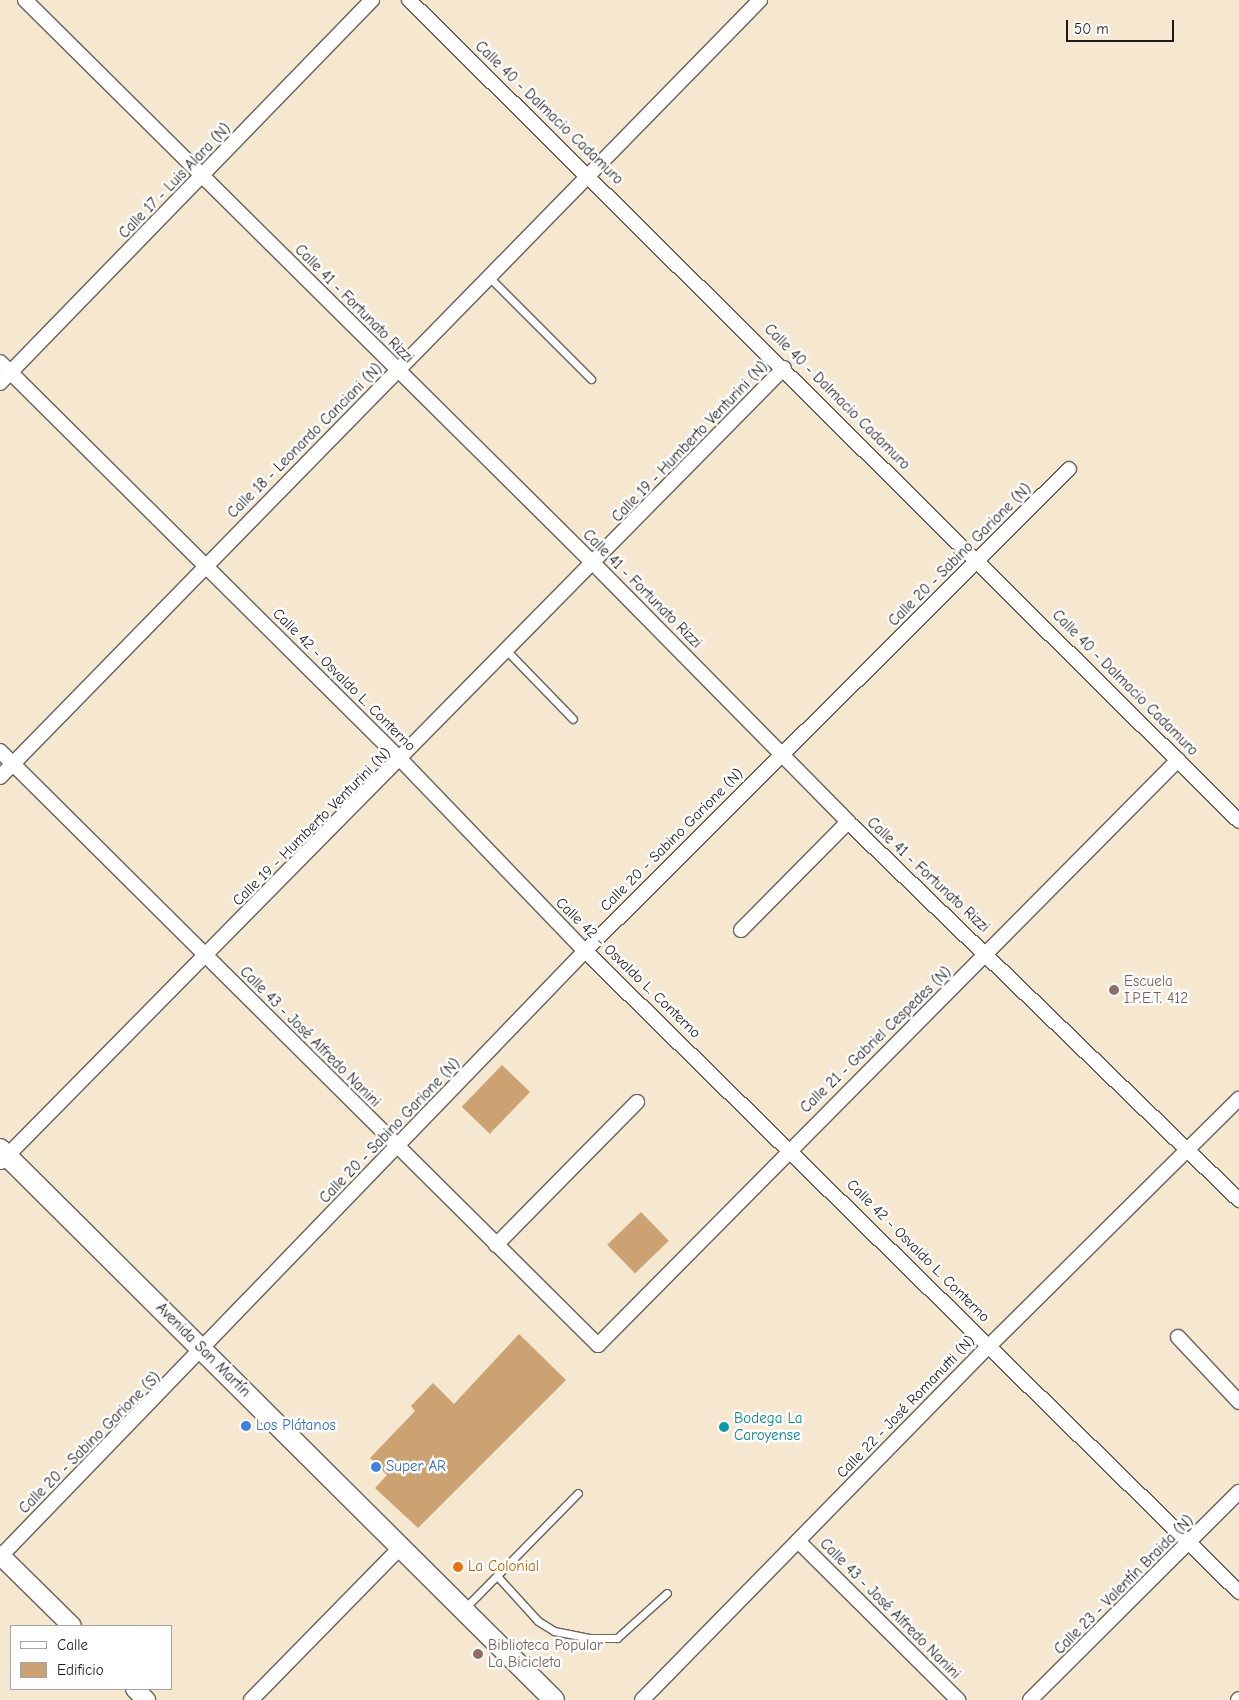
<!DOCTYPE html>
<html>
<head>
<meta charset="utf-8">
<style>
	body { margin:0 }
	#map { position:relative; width:1239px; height:1700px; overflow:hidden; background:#f5e7d0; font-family:"Comic Neue",sans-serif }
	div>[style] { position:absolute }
	.building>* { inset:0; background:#cca272; transform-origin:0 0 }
	.roads { filter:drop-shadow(1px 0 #68635b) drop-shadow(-1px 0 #68635b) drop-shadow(0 1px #68635b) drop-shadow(0 -1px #68635b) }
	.service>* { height:7px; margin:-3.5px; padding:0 3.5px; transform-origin:3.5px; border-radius:3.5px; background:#fff }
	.minor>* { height:14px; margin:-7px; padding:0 7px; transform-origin:7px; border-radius:7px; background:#fff }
	.tertiary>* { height:18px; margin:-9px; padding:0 9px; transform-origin:9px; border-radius:9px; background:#fff }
	.secondary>* { height:20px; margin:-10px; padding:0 10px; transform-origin:10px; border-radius:10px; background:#fff }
	.dots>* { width:14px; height:14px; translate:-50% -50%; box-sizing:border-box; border:2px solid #fff; border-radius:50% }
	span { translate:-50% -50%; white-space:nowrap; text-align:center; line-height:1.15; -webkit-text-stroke:5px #fff; paint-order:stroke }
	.street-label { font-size:15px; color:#1c1c1c }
	.education-label { font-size:15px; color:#785e54 }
	.left { translate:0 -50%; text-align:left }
	.culture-label { font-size:15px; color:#0d838f }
	.shop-label { font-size:15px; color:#366cbe }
	.food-label { font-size:15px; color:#c56008 }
	.legend { position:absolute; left:10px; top:1625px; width:162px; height:65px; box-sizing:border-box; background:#fff; border:1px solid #a4a4a4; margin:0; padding:6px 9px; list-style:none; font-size:15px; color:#1c1c1c }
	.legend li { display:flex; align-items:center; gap:10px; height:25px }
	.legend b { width:25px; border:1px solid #a4a4a4 }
	.scale { position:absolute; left:1066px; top:20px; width:108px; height:22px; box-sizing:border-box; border:2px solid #1c1c1c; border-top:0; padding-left:6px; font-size:15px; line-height:18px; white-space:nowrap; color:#1c1c1c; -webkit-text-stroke:4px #fff; paint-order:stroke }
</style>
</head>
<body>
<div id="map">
	<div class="building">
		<div style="left:502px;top:1065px;width:39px;height:58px;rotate:44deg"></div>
		<div style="left:641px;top:1212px;width:40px;height:47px;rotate:46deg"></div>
		<div style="clip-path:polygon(519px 1334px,566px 1380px,418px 1528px,375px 1488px,387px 1475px,370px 1458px,415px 1411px,411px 1406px,433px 1383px,454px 1404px)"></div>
	</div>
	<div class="roads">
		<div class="service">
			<div style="left:490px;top:278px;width:143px;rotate:45deg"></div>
			<div style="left:508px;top:652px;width:93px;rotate:45.9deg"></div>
			<div style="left:498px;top:1577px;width:59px;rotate:47.7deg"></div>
			<div style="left:538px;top:1621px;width:19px;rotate:32deg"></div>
			<div style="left:554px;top:1631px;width:36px;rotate:11deg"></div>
			<div style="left:589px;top:1638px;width:28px"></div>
			<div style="left:617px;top:1638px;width:67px;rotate:-42deg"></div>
			<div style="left:465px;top:1608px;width:161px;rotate:-45.5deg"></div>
		</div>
		<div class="minor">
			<div style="left:25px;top:0;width:801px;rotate:44.75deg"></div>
			<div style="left:594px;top:564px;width:362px;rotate:45.4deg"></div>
			<div style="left:848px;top:822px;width:544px;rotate:44.03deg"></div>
			<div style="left:409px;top:0;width:1167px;rotate:44.69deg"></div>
			<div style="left:0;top:362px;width:565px;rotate:44.78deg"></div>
			<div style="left:401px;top:760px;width:265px;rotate:46.1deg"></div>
			<div style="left:585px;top:951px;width:916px;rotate:44.42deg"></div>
			<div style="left:0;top:383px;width:534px;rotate:-45.83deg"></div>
			<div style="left:0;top:751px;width:843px;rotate:44.81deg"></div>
			<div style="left:598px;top:1345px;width:824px;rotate:-45.25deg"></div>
			<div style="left:0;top:777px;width:1087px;rotate:-45.63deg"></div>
			<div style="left:741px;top:930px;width:152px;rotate:-45.3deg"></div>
			<div style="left:1px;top:1162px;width:1115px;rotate:-45.4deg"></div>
			<div style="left:496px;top:1245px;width:201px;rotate:-45.4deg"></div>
			<div style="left:1178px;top:1337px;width:89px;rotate:46.8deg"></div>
			<div style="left:798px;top:1541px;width:226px;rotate:44.8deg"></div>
			<div style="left:0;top:1557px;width:842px;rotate:-46.01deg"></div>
			<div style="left:585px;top:951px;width:683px;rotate:-44.88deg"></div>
			<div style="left:251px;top:1700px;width:214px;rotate:-45.6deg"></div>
			<div style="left:642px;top:1700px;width:497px;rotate:-45.6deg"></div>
			<div style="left:990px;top:1345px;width:350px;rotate:-44.7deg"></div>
			<div style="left:1030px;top:1700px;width:295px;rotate:-44.9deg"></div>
			<div style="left:1238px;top:1700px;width:1px;rotate:-45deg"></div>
		</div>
		<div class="tertiary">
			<div style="left:0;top:1555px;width:101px;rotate:44.6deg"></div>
			<div style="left:135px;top:1689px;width:16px;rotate:45deg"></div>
		</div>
		<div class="secondary">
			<div style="left:0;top:1149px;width:781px;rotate:44.84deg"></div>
		</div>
	</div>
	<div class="dots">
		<div style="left:1114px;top:990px;background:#8d6e63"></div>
		<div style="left:246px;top:1426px;background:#3f7fe0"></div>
		<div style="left:724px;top:1427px;background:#0f9aa8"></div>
		<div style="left:376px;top:1467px;background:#3f7fe0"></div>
		<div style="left:458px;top:1567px;background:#e8710a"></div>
		<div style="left:478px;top:1654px;background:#8d6e63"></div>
	</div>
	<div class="street-label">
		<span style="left:549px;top:113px;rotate:44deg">Calle 40 - Dalmacio Cadamuro</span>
		<span style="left:175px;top:181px;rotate:-46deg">Calle 17 - Luis Alara (N)</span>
		<span style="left:354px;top:304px;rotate:45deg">Calle 41 - Fortunato Rizzi</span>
		<span style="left:837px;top:397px;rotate:45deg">Calle 40 - Dalmacio Cadamuro</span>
		<span style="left:305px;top:441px;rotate:-45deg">Calle 18 - Leonardo Canciani (N)</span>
		<span style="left:690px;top:442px;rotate:-46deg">Calle 19 - Humberto Venturini (N)</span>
		<span style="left:960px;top:555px;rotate:-45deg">Calle 20 - Sabino Garione (N)</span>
		<span style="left:642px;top:589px;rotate:45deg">Calle 41 - Fortunato Rizzi</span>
		<span style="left:344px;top:680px;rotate:45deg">Calle 42 - Osvaldo L. Conterno</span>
		<span style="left:1125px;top:683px;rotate:45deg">Calle 40 - Dalmacio Cadamuro</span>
		<span style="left:312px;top:827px;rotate:-45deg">Calle 19 - Humberto Venturini (N)</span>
		<span style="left:672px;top:840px;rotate:-45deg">Calle 20 - Sabino Garione (N)</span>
		<span style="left:928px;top:875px;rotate:43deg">Calle 41 - Fortunato Rizzi</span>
		<span style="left:628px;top:968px;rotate:44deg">Calle 42 - Osvaldo L. Conterno</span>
		<span style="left:310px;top:1037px;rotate:45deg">Calle 43 - José Alfredo Nanini</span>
		<span style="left:876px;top:1040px;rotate:-44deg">Calle 21 - Gabriel Cespedes (N)</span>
		<span style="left:390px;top:1131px;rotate:-46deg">Calle 20 - Sabino Garione (N)</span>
		<span style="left:918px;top:1251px;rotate:45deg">Calle 42 - Osvaldo L. Conterno</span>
		<span style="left:203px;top:1350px;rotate:45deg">Avenida San Martín</span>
		<span style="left:906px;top:1407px;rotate:-46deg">Calle 22 - José Romanutti (N)</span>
		<span style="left:90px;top:1443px;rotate:-45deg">Calle 20 - Sabino Garione (S)</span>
		<span style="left:1124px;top:1585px;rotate:-45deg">Calle 23 - Valentín Braida (N)</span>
		<span style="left:890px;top:1609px;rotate:45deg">Calle 43 - José Alfredo Nanini</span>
	</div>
	<div class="education-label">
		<span class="left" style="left:1124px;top:990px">Escuela<br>I.P.E.T. 412</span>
		<span class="left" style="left:488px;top:1654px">Biblioteca Popular<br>La Bicicleta</span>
	</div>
	<div class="culture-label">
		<span class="left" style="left:734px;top:1427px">Bodega La<br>Caroyense</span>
	</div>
	<div class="shop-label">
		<span class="left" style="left:256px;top:1426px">Los Plátanos</span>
		<span class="left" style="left:386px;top:1467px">Super AR</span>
	</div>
	<div class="food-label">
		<span class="left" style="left:468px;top:1567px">La Colonial</span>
	</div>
	<ul class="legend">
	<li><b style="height:6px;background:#fff"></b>Calle</li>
	<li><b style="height:14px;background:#cca272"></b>Edificio</li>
	</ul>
	<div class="scale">50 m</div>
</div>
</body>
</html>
